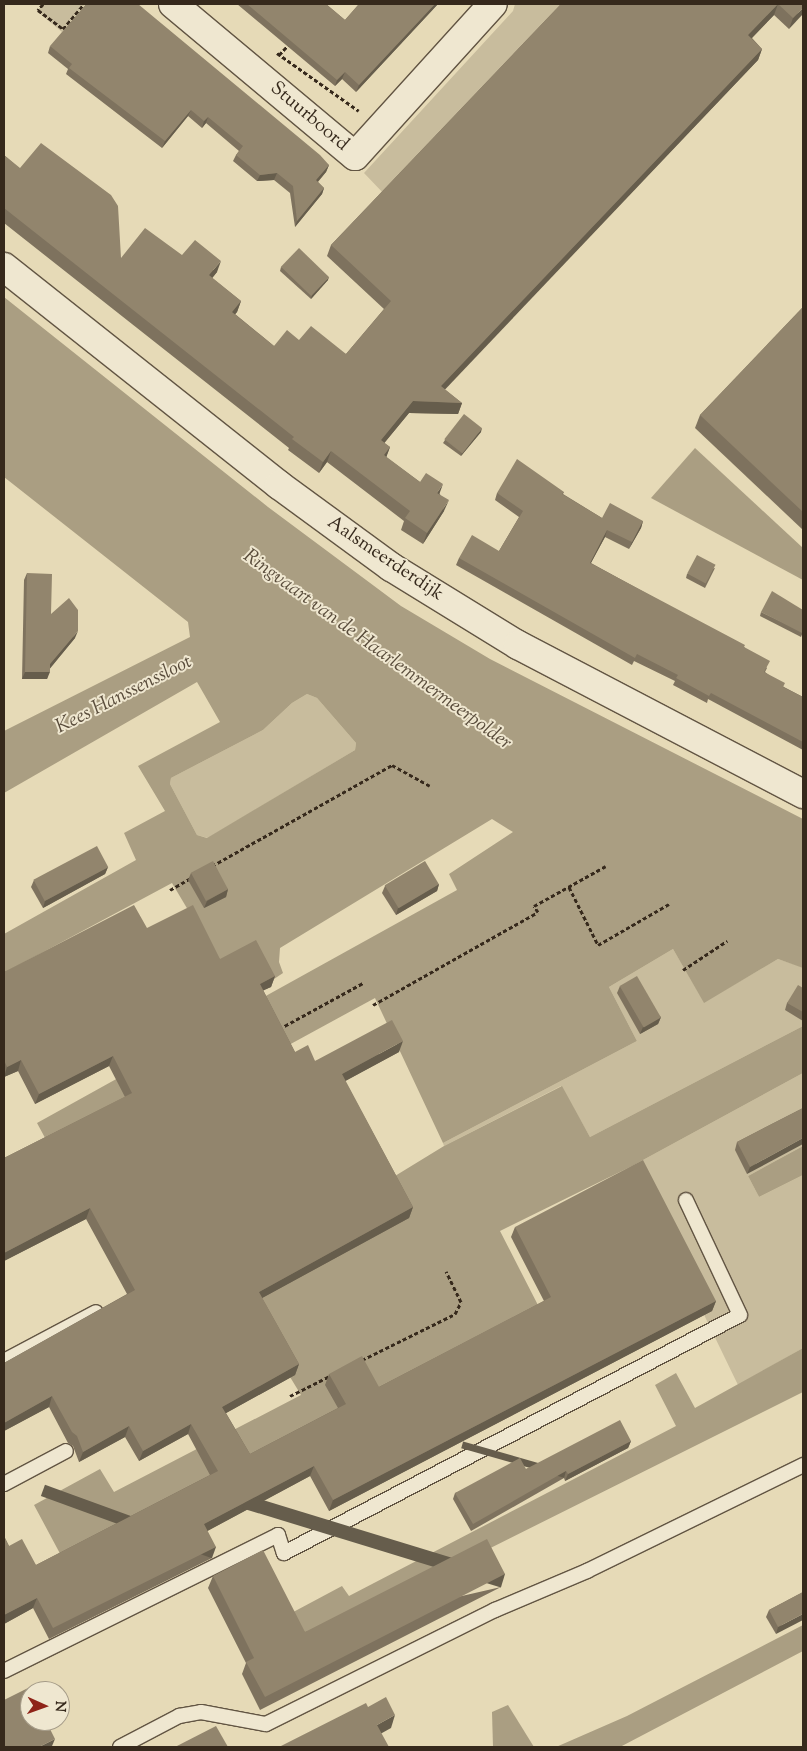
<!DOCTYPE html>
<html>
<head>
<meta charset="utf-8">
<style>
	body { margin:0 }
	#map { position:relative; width:807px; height:1751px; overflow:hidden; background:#e6dab7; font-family:"Sorts Mill Goudy",serif }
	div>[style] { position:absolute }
	.green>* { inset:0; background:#c8bc9d }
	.water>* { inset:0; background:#aa9e82 }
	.path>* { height:3px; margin-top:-1.5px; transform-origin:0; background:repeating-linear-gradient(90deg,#36291c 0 4px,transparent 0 6.5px) }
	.roads { filter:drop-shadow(1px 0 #625543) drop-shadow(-1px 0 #625543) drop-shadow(0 1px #625543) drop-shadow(0 -1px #625543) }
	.service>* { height:14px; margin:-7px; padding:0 7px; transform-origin:7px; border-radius:7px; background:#efe7d0 }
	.minor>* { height:28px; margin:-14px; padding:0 14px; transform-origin:14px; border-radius:14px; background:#efe7d0 }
	.tertiary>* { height:28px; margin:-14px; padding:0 14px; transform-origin:14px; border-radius:14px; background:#efe7d0 }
	.wall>* { inset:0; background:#7e725e }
	.shaded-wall>* { inset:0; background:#665d4c; transform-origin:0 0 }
	.building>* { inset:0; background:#92856d; transform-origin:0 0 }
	span { translate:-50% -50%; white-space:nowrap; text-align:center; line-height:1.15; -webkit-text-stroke:4px #efe7d0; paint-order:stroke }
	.street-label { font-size:19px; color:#36291c }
	.water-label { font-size:20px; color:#594c3b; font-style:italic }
	.frame { position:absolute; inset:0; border:5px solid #36291c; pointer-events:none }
	.north { position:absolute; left:20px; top:1681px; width:50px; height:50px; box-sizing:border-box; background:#efe7d0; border:1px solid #a59b88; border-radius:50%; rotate:92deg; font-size:14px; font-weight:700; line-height:20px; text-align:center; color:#36291c }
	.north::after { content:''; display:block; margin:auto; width:18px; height:22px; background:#8f2418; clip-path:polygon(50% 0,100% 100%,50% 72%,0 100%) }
</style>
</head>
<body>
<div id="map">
	<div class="green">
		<div style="clip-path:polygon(43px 4px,85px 4px,62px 32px,37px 11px)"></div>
		<div style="clip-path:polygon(515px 4px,566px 4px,386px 196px,364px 173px,513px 11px)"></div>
		<div style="clip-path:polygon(307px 694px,317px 698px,356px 743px,355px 750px,208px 838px,197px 835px,170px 784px,171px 778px,263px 730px,292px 703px)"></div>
		<div style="clip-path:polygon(673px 949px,704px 1002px,778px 959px,802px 967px,803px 1026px,590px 1137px,561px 1086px,444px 1146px,443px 1143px,637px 1041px,609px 987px)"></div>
		<div style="clip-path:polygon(803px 1073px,803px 1146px,748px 1176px,759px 1197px,803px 1175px,803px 1348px,738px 1385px,632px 1166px)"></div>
	</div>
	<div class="water">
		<div style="clip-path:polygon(evenodd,4px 297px,268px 507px,401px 606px,490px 659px,803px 819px,803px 968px,778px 959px,704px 1003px,673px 949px,609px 987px,637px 1041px,443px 1143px,375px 998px,287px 1046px,50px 1147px,37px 1123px,457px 890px,449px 874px,513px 832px,492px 819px,280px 948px,279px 962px,283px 973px,274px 979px,257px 949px,182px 989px,191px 915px,172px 883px,4px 973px,4px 934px,136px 860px,124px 833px,165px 811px,138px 766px,220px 722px,197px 682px,4px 793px,4px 731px,190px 637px,188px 622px,4px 477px,4px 297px,307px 694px,317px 698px,356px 743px,355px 750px,207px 838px,197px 835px,170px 784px,171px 778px,263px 730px,292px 703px,307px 694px)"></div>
		<div style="clip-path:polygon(695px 448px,803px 548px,803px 580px,651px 498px)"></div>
		<div style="clip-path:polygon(803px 1026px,803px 1073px,632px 1166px,500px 1231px,541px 1311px,64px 1561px,34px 1505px,100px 1469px,114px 1492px,301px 1395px,287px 1372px,256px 1294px,395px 1176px,444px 1146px,562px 1086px,590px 1137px)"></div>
		<div style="clip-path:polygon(803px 1146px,803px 1175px,759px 1197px,748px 1176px)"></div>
		<div style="clip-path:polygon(803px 1348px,803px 1392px,252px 1667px,239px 1641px,342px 1586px,349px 1596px,676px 1426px,655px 1385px,676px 1373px,695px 1408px)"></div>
		<div style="clip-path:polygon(803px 1625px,803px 1651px,620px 1747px,556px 1747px,627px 1716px)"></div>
		<div style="clip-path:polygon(508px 1705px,534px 1747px,493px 1747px,492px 1712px)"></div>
	</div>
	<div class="path">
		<div style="left:43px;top:4px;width:8px;rotate:130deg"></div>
		<div style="left:38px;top:10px;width:31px;rotate:37deg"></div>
		<div style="left:63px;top:29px;width:33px;rotate:-50deg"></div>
		<div style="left:277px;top:53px;width:100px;rotate:35.3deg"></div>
		<div style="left:279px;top:55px;width:16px;rotate:-47deg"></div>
		<div style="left:212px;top:866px;width:206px;rotate:-29.3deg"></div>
		<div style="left:392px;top:765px;width:43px;rotate:28.9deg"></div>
		<div style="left:569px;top:887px;width:65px;rotate:63.4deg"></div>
		<div style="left:598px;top:945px;width:82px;rotate:-30deg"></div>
		<div style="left:170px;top:890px;width:24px;rotate:-30deg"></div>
		<div style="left:683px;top:970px;width:53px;rotate:-33.4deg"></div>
		<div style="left:373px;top:1005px;width:189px;rotate:-29.4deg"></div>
		<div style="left:538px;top:912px;width:7px;rotate:-124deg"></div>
		<div style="left:534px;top:906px;width:82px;rotate:-29.1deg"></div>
		<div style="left:279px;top:1029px;width:96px;rotate:-28.7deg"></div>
		<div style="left:362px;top:1360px;width:104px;rotate:-26.3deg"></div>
		<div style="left:455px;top:1314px;width:13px;rotate:-63deg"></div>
		<div style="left:461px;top:1302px;width:34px;rotate:-116deg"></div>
		<div style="left:290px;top:1396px;width:47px;rotate:-26.6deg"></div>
	</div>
	<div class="roads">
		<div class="service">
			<div style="left:4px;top:1361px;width:104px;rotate:-28deg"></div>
			<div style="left:4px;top:1484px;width:70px;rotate:-28deg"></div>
			<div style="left:4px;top:1671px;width:306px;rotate:-26.4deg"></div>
			<div style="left:278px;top:1535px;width:19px;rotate:72deg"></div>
			<div style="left:284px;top:1553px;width:514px;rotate:-27.56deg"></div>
			<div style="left:740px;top:1315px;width:127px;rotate:-115.2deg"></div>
			<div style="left:120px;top:1747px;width:67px;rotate:-27.7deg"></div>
			<div style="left:179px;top:1716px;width:22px;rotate:-10deg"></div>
			<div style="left:201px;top:1712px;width:66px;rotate:10.5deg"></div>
			<div style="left:266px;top:1724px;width:256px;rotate:-26.5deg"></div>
			<div style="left:495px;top:1610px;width:100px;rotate:-23deg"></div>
			<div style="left:587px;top:1571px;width:241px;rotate:-26.1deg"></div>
		</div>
		<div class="minor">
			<div style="left:173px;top:4px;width:237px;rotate:39.9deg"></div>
			<div style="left:355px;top:156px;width:205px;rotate:-47.8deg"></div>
		</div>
		<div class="tertiary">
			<div style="left:4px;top:267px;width:351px;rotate:38.4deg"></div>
			<div style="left:279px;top:485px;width:139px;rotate:36.2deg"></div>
			<div style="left:391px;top:567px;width:149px;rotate:31.6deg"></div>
			<div style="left:518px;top:645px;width:322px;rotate:27.6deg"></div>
		</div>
	</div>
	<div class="wall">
		<div style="clip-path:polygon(237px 4px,326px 4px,345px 20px,359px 4px,438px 4px,356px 92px,342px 79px,335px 86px)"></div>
		<div style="clip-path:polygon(561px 4px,803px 4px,789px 29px,774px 15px,752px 38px,762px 49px,758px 60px,444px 389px,462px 403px,458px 414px,409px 413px,384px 443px,390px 447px,386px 457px,420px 482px,440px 494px,444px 511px,423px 544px,401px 530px,404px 521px,327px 462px,319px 473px,288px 450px,289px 448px,4px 223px,4px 155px,121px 258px,182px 255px,217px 272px,212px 278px,241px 301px,237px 312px,235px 314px,274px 346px,299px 340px,346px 354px,384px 309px,327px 256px,331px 245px)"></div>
		<div style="clip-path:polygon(50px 46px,329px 165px,326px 172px,318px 182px,324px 188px,322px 194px,295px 227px,290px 193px,274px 180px,257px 181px,233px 161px,236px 155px,239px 151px,206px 123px,202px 128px,188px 116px,162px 148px,66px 74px,68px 69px,48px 53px)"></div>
		<div style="clip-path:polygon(281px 267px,328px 280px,311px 299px,280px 271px)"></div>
		<div style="clip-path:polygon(803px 307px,803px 530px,695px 428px,700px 415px)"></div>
		<div style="clip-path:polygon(481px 432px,461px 456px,443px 443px,445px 440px)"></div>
		<div style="clip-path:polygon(564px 492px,563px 494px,602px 518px,643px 521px,641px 528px,629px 549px,605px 537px,591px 563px,744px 647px,767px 668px,765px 672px,784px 687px,803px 697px,803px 750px,708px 699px,707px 703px,673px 685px,675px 681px,634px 661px,632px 665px,456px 565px,459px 558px,499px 551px,519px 517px,495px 500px,497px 493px)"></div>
		<div style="clip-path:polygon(715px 568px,705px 588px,686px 578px,687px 574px)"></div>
		<div style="clip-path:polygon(27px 573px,51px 614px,75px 638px,50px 668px,47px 679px,22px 679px,24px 580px)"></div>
		<div style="clip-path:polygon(761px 612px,803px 632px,801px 637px,760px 616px)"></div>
		<div style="clip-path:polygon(108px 867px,105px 874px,43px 908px,31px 887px,34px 880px)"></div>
		<div style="clip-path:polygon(191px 873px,228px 889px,226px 897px,204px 908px,188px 880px)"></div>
		<div style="clip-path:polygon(439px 884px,437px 891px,396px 915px,382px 893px,385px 886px)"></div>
		<div style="clip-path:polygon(147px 928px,220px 959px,275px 976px,271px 987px,263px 990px,295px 1052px,315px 1061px,399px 1052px,345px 1081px,413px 1207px,409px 1218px,262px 1298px,299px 1364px,295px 1375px,226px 1413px,250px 1454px,338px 1408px,325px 1385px,329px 1374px,379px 1387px,544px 1301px,511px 1237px,515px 1227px,716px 1301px,712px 1311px,329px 1511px,310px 1476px,207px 1531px,212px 1558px,49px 1639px,33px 1608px,4px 1624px,4px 1536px,9px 1546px,36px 1565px,210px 1475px,188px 1434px,139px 1461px,125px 1437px,79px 1462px,73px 1446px,68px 1443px,49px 1407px,4px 1431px,4px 1363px,127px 1294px,86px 1219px,4px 1261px,4px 1158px,125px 1097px,109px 1066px,35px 1104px,18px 1071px,4px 1077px,4px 972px)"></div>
		<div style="clip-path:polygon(620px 986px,661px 1017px,658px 1024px,640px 1034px,617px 993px)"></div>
		<div style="clip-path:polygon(803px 988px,803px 1021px,785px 1010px,787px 1003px)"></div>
		<div style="clip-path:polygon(803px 1108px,747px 1174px,735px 1150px,737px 1142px)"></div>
		<div style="clip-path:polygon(631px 1441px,628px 1448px,565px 1481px,564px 1478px,471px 1531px,453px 1499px,455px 1493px,526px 1469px)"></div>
		<div style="clip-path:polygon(213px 1576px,305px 1632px,501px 1587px,260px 1710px,242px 1674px,246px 1663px,208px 1588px)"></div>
		<div style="clip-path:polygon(803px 1592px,776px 1634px,766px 1617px,769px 1610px)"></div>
	</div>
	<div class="shaded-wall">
		<div style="clip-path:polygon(435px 4px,438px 4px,356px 92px,359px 85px)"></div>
		<div style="clip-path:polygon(778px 4px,774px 15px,744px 46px,748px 35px)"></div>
		<div style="clip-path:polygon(803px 8px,803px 14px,789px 29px,793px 18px)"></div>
		<div style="clip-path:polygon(762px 49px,758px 60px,437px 398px,441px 386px)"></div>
		<div style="clip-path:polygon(345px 72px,342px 79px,335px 86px,337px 80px)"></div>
		<div style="clip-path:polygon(191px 110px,188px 116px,162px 148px,165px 141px)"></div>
		<div style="clip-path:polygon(208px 117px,206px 123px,202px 128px,204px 121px)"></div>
		<div style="clip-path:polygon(329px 165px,326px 172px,313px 187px,316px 180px)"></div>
		<div style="clip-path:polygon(277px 173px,274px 180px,257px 181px,260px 175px)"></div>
		<div style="clip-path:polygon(324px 188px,322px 194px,295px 227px,297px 221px)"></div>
		<div style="clip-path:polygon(221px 261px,217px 272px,205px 287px,209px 275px)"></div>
		<div style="clip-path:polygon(329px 277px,328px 280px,311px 299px,312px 295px)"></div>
		<div style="clip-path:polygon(241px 301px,237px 312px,228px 323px,232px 312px)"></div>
		<div style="clip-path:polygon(413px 401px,462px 403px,458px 414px,409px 413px,377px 452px,381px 440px)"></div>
		<div style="clip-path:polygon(482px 428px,481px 432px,461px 456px,462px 453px)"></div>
		<div style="clip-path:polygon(390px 447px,386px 458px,384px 455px)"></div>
		<div style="clip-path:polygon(331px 451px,327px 462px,319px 473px,323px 462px)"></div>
		<div style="clip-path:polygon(443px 484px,439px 495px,437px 493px)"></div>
		<div style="clip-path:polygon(449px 500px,444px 511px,423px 544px,427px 533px)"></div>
		<div style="clip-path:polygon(643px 521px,641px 528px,629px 549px,632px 542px)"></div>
		<div style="clip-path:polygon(607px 530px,605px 537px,587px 570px,590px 563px)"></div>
		<div style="clip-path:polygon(78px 631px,75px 638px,48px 671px,50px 664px)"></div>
		<div style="clip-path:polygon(25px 672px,50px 672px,47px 679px,22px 679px)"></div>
		<div style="clip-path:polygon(108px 867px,105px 874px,43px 908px,45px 901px)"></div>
		<div style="clip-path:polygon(439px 884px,437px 891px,396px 915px,398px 908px)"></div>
		<div style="clip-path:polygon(228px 889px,226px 897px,204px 908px,207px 901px)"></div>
		<div style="clip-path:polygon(275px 976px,271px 987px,256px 994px,260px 984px)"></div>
		<div style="clip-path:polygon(661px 1017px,658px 1024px,640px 1034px,643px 1027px)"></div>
		<div style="clip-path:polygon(403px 1041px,399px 1052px,338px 1085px,342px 1074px)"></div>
		<div style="clip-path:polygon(113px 1056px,109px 1066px,35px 1104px,39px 1094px)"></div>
		<div style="clip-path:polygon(21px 1060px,18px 1071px,4px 1077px,7px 1067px)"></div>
		<div style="clip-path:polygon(803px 1138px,803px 1144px,747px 1174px,750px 1167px)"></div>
		<div style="clip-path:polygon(413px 1207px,409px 1218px,255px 1302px,259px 1292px)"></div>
		<div style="clip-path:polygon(90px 1208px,86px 1219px,4px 1261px,4px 1253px)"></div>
		<div style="clip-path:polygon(716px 1301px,712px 1311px,329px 1511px,333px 1500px)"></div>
		<div style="clip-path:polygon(299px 1364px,295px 1375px,219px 1417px,222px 1407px)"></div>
		<div style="clip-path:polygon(52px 1396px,49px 1407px,4px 1431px,4px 1423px)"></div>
		<div style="clip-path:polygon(191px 1424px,188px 1434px,139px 1461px,143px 1451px)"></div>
		<div style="clip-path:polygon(129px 1426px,125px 1437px,79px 1462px,83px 1452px)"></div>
		<div style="clip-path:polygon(631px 1441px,628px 1448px,565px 1481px,568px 1474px)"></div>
		<div style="clip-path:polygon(314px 1466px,310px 1476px,200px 1535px,204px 1524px)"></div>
		<div style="left:566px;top:1471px;width:7px;height:107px;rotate:106deg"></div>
		<div style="left:216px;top:1547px;width:12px;height:182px;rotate:110deg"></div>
		<div style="left:505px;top:1574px;width:14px;height:270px;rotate:107deg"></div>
		<div style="clip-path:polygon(37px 1598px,33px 1608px,4px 1624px,4px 1615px)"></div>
		<div style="clip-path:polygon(803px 1614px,803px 1620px,776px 1634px,778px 1627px)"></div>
		<div style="clip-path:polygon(395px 1715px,391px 1728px,373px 1738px,377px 1725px)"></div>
		<div style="clip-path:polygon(55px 1739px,52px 1746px,50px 1747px,39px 1747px)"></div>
	</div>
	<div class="building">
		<div style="clip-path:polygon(86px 4px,138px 4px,320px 155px,329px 165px,316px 180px,324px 188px,297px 221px,293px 186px,277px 173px,260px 175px,236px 155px,243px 146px,208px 117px,204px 121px,191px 110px,165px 141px,69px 68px,72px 64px,50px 46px)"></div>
		<div style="clip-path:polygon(247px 4px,326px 4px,345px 20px,359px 4px,435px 4px,359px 85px,345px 72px,337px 80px)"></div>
		<div style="clip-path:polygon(561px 4px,778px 4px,748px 35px,762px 49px,441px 386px,462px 403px,413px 401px,381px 440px,390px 447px,384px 455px,420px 482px,426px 473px,443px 484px,437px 493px,449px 500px,427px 533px,405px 518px,410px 511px,331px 451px,323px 462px,292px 439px,294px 437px,4px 208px,4px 155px,20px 168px,41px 143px,111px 195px,118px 206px,121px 258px,145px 228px,182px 255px,195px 240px,221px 261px,209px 275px,241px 301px,232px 312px,274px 346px,287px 330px,299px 340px,311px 326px,346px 354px,391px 301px,331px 245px)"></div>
		<div style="clip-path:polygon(778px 4px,803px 4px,803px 8px,793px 18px)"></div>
		<div style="left:299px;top:248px;width:42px;height:26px;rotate:44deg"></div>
		<div style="clip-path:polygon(803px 307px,803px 512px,700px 415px)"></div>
		<div style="left:464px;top:414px;width:23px;height:32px;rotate:38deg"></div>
		<div style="clip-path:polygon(517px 459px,564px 492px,562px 494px,602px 518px,610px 503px,643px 521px,632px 542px,607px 530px,590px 563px,745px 645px,744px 647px,770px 661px,764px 672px,785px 683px,783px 687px,803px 697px,803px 742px,711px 693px,709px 696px,676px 678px,678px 675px,637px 654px,635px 658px,459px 558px,472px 535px,499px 551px,523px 511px,497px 493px)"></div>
		<div style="left:697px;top:555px;width:21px;height:21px;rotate:28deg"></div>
		<div style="clip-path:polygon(27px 573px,52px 574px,51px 614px,69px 598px,78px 610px,78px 631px,50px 664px,50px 672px,25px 672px)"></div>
		<div style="clip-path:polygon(772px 591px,803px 610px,803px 631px,802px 633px,761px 612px)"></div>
		<div style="left:97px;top:846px;width:24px;height:72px;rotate:62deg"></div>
		<div style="left:213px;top:861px;width:32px;height:25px;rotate:62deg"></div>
		<div style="left:425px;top:861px;width:27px;height:47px;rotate:59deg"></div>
		<div style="clip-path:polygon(134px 905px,147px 928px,193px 905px,220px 959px,256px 940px,275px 976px,260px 984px,295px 1052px,308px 1045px,315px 1061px,392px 1020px,403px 1041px,342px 1074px,413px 1207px,259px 1292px,299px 1364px,222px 1407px,250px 1454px,346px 1404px,329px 1374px,362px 1356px,379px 1387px,551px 1297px,515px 1227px,643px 1160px,716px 1301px,333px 1500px,314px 1466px,204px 1524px,216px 1547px,53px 1628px,37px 1598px,4px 1615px,4px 1536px,9px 1546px,22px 1539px,36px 1565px,218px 1471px,191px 1424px,143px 1451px,129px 1426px,83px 1452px,77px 1436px,72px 1432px,52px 1396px,4px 1423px,4px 1363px,135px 1290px,90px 1208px,4px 1253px,4px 1158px,132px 1093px,113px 1056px,39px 1094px,21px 1060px,7px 1067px,4px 1060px,4px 972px)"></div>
		<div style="left:637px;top:976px;width:48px;height:20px;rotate:60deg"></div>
		<div style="clip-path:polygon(798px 985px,803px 988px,803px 1012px,787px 1003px)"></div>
		<div style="clip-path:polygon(803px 1108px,803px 1138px,750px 1167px,737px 1142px)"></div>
		<div style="clip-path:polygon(620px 1420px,631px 1441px,568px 1474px,566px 1471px,473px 1524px,455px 1493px,520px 1458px,526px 1469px)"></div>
		<div style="clip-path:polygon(487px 1539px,505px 1574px,265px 1697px,246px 1662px,254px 1658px,213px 1576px,263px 1550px,305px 1632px)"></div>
		<div style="clip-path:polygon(803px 1592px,803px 1614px,778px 1627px,769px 1610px)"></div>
		<div style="clip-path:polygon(28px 1688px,30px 1691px,30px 1721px,46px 1721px,55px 1739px,39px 1747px,4px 1747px,4px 1700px)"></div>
		<div style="clip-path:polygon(386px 1697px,395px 1715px,377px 1725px,389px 1747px,279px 1747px,366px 1703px,368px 1707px)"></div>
		<div style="clip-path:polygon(216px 1726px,228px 1747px,175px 1747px)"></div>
	</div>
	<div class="street-label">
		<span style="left:309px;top:117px;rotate:40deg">Stuurboord</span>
		<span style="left:385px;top:559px;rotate:34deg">Aalsmeerderdijk</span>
	</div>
	<div class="water-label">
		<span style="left:377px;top:650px;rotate:36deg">Ringvaart van de Haarlemmermeerpolder</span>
		<span style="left:124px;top:695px;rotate:-27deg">Kees Hanssenssloot</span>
	</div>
	<div class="frame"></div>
	<div class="north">N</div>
</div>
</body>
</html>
